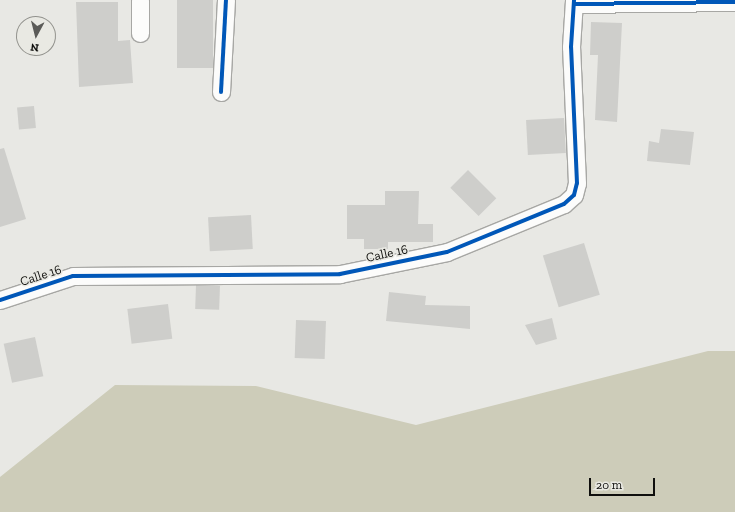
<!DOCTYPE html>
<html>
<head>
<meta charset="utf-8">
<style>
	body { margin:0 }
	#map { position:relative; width:735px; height:512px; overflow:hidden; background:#e8e8e4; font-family:"Zilla Slab",serif }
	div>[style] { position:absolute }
	.forest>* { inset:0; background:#cdccb9 }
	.building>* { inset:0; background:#cececb; transform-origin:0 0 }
	.roads { filter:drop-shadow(1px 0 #a7a7a4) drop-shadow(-1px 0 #a7a7a4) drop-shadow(0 1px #a7a7a4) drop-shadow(0 -1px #a7a7a4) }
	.street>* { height:17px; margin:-8.5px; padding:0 8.5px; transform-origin:8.5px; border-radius:8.5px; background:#fcfcfb }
	.cycleway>* { height:4px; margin:-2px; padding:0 2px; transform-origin:2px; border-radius:2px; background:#0057b8 }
	span { translate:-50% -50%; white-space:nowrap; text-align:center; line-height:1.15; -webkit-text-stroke:3px #e9e9e3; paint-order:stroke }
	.street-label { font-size:13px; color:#0f0f0d }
	.north { position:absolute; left:16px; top:16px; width:40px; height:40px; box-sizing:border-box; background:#e9e9e3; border:1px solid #92928d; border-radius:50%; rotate:187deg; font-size:11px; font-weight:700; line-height:16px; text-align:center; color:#0f0f0d }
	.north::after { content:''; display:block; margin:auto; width:14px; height:18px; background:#5b5b58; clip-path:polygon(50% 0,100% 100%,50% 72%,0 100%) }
	.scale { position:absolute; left:589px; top:478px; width:66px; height:18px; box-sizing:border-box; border:2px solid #0f0f0d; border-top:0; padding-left:5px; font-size:12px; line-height:14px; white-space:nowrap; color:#0f0f0d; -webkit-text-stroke:3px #e9e9e3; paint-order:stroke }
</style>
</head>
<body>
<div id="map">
	<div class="forest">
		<div style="clip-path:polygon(708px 351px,735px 351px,735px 512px,0 512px,0 477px,115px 385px,256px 386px,416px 425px)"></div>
	</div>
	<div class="building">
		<div style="left:177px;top:0;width:36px;height:68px"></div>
		<div style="clip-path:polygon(76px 2px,118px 2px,118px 41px,130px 40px,133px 83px,79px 87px)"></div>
		<div style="clip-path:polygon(591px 22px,622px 23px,617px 122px,595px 120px,598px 55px,590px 55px)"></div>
		<div style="left:34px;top:106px;width:22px;height:17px;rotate:85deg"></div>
		<div style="left:564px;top:118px;width:35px;height:38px;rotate:87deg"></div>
		<div style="clip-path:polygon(661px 129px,694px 132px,690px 165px,647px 161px,649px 141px,659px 143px)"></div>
		<div style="clip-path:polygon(4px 148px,26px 219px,0 227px,0 149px)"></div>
		<div style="left:468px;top:170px;width:40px;height:25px;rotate:45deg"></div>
		<div style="clip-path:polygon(385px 191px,419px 191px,418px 224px,433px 224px,433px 242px,388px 242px,388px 249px,364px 249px,364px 239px,347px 239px,347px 205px,385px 205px)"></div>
		<div style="left:251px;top:215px;width:34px;height:43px;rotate:87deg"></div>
		<div style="left:584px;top:243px;width:54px;height:43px;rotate:73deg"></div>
		<div style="left:196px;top:285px;width:24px;height:24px;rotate:2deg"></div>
		<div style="clip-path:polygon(389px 292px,426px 296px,425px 305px,470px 306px,470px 329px,386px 321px)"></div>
		<div style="left:168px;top:304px;width:35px;height:41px;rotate:83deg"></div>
		<div style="clip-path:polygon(552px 318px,557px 339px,536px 345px,525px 325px)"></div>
		<div style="left:296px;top:320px;width:30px;height:38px;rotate:2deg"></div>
		<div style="left:35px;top:337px;width:40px;height:32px;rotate:78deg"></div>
	</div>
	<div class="roads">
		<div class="street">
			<div style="left:140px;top:0;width:33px;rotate:90deg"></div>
			<div style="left:574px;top:4px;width:161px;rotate:-0.7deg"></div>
			<div style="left:221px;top:92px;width:92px;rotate:-86.9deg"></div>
			<div style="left:0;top:300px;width:77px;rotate:-18.2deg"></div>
			<div style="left:73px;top:276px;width:267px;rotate:-0.4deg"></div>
			<div style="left:340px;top:274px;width:109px;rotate:-11.6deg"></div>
			<div style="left:447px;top:252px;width:126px;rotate:-22.3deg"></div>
			<div style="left:564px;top:204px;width:13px;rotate:-42deg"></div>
			<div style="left:574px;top:195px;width:12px;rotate:-76deg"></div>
			<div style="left:577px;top:183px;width:136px;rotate:-92.5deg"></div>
			<div style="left:571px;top:47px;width:47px;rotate:-86.3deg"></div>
		</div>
	</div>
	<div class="cycleway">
		<div style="left:574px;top:4px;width:161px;rotate:-0.7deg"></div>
		<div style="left:221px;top:92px;width:92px;rotate:-86.9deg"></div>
		<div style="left:0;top:300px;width:77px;rotate:-18.2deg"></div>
		<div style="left:73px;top:276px;width:267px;rotate:-0.4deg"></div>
		<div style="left:340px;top:274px;width:109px;rotate:-11.6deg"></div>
		<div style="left:447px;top:252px;width:126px;rotate:-22.3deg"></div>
		<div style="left:564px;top:204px;width:13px;rotate:-42deg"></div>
		<div style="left:574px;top:195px;width:12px;rotate:-76deg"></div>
		<div style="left:577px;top:183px;width:136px;rotate:-92.5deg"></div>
		<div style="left:571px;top:47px;width:47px;rotate:-86.3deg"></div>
	</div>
	<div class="street-label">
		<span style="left:387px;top:254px;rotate:-12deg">Calle 16</span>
		<span style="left:41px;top:276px;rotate:-18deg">Calle 16</span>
	</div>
	<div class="north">N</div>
	<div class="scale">20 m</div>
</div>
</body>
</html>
